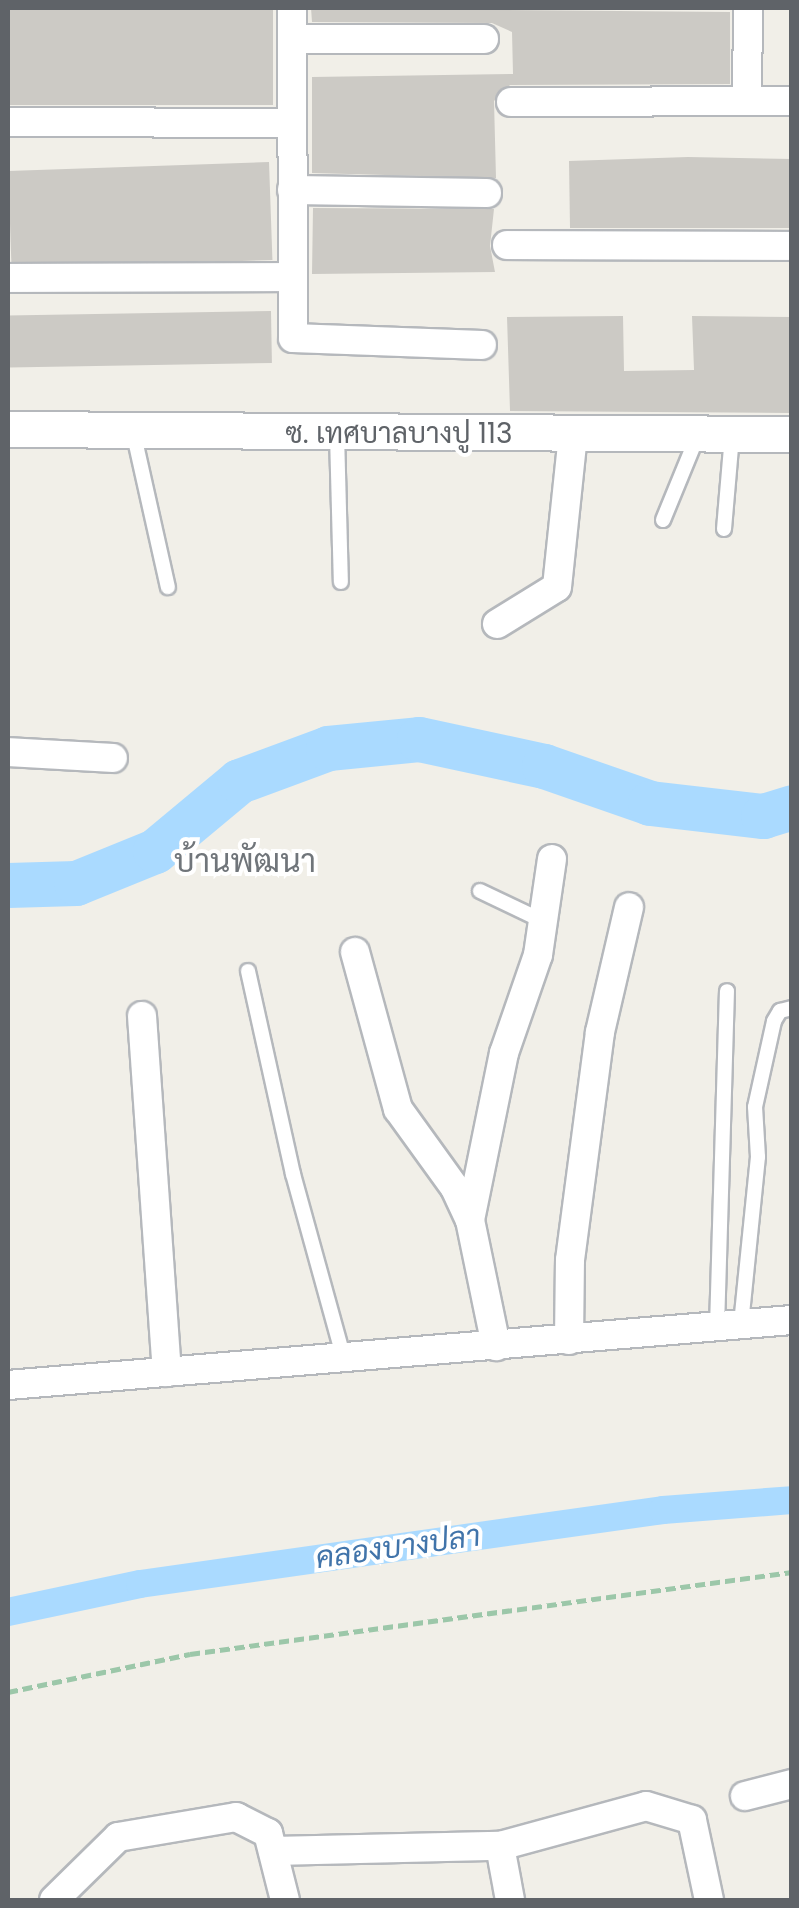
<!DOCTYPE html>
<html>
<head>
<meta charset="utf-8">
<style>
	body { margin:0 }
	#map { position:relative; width:799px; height:1908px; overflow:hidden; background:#f1efe8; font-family:Poppins,Sarabun,sans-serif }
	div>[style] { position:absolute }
	.canal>* { height:28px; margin:-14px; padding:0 14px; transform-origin:14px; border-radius:14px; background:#aadaff }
	.river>* { height:45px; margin:-22.5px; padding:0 22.5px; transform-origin:22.5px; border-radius:22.5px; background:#aadaff }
	.building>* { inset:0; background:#cccac5; transform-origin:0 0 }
	.path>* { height:5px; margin-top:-2.5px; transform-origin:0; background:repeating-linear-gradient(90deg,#9cc7a9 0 10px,transparent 0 15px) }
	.roads { filter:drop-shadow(2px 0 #b5b8bc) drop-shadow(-2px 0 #b5b8bc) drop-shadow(0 2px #b5b8bc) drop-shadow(0 -2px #b5b8bc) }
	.service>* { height:14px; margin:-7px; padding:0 7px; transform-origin:7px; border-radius:7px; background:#fff }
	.minor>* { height:28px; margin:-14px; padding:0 14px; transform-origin:14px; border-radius:14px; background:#fff }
	.tertiary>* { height:35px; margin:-17.5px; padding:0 17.5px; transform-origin:17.5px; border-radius:17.5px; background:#fff }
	span { translate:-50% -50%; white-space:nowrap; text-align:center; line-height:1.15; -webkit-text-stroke:8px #fff; paint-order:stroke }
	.street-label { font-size:28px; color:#5f6368 }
	.water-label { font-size:30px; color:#4174aa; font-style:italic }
	.quarter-label { font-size:32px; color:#70757a }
	.frame { position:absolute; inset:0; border:10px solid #5f6368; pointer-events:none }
</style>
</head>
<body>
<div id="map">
	<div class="canal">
		<div style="left:8px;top:1612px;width:135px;rotate:-12deg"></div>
		<div style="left:140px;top:1584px;width:528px;rotate:-8.05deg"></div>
		<div style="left:663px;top:1510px;width:129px;rotate:-4.4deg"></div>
	</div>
	<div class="river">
		<div style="left:8px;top:885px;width:68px;rotate:-1.7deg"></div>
		<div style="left:76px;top:883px;width:85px;rotate:-22.1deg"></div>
		<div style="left:155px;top:851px;width:109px;rotate:-39.8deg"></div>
		<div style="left:239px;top:781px;width:95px;rotate:-20.3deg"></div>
		<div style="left:328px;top:748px;width:91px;rotate:-5.6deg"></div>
		<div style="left:419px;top:739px;width:128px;rotate:12.2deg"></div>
		<div style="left:544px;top:766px;width:112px;rotate:19.2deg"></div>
		<div style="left:650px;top:803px;width:114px;rotate:6.6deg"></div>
		<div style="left:763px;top:816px;width:30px;rotate:-17deg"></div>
	</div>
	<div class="building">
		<div style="left:273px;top:8px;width:97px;height:265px;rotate:90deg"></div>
		<div style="clip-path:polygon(311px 8px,730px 12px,730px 84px,510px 85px,494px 101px,496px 178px,312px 173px,312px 77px,513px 74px,512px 32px,492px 23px,312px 22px)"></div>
		<div style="clip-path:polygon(688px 157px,792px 159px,792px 228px,570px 228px,569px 161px)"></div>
		<div style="left:269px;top:162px;width:98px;height:261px;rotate:88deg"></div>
		<div style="clip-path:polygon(313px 208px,494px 209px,490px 246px,495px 272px,312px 274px)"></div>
		<div style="left:271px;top:311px;width:52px;height:263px;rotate:89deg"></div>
		<div style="clip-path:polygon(623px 316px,624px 371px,694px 370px,692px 316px,792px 317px,792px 413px,510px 411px,507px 317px)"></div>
	</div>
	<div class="path">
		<div style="left:8px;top:1692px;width:186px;rotate:-11.8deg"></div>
		<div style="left:190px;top:1654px;width:608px;rotate:-7.76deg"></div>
	</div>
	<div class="roads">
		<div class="service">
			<div style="left:133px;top:431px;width:160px;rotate:77.4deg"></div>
			<div style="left:337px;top:434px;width:148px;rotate:88.5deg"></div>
			<div style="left:663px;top:520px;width:90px;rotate:-67.7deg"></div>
			<div style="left:724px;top:529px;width:94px;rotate:-85.1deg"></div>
			<div style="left:480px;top:891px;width:70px;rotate:25.5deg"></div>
			<div style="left:248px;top:971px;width:208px;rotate:77.5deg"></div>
			<div style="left:293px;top:1174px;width:189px;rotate:74.6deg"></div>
			<div style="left:741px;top:1324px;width:168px;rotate:-84.2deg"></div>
			<div style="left:758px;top:1157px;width:50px;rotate:-93.4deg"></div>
			<div style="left:755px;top:1107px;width:88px;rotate:-77.5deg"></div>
			<div style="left:774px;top:1021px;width:12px;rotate:-59deg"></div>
			<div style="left:780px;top:1011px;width:12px;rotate:-14deg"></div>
			<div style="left:717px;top:1327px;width:336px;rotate:-88.3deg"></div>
		</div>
		<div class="minor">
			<div style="left:292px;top:8px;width:330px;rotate:89.8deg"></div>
			<div style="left:293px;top:338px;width:189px;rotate:2.1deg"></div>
			<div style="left:292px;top:39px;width:192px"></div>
			<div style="left:747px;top:101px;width:93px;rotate:-89.4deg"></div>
			<div style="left:511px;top:102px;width:281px;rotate:-0.2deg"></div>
			<div style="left:8px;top:122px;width:284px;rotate:0.2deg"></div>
			<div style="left:292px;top:190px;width:195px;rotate:0.9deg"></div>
			<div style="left:507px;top:245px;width:285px;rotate:0.2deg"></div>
			<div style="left:8px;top:278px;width:284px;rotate:-0.2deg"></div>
			<div style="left:497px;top:624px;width:70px;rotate:-31.7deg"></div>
			<div style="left:557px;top:587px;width:154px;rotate:-84deg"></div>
			<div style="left:8px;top:752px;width:105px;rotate:3.3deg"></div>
			<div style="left:355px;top:952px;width:163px;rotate:74.7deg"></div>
			<div style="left:398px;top:1109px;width:97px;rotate:54.2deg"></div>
			<div style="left:455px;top:1188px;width:35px;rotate:65deg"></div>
			<div style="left:470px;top:1220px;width:129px;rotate:78.3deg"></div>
			<div style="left:142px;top:1016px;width:357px;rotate:86deg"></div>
			<div style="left:470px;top:1220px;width:170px;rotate:-78.5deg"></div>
			<div style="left:504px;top:1053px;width:104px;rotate:-70.9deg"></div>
			<div style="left:538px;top:955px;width:97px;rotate:-81.7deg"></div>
			<div style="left:569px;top:1340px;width:80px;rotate:-89.3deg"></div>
			<div style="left:570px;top:1260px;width:230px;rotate:-82.5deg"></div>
			<div style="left:600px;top:1032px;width:128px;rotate:-76.9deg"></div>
			<div style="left:8px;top:1385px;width:787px;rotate:-4.74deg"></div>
			<div style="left:745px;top:1796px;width:49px;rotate:-14.3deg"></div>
			<div style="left:500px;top:1846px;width:55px;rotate:79.5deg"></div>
			<div style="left:273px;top:1851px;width:227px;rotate:-1.3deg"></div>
			<div style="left:500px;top:1846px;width:151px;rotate:-15.3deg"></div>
			<div style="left:646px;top:1806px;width:48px;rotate:16.9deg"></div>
			<div style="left:692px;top:1820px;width:82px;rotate:78deg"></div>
			<div style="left:54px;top:1900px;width:90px;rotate:-44.5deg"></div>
			<div style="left:118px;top:1837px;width:120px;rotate:-9.6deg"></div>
			<div style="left:236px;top:1817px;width:36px;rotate:27deg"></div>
			<div style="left:268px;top:1833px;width:69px;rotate:75.8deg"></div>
		</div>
		<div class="tertiary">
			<div style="left:8px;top:429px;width:784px;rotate:0.37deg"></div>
		</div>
	</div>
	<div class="street-label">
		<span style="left:399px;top:434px">ซ. เทศบาลบางปู 113</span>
	</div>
	<div class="water-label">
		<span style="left:398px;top:1547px;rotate:-8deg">คลองบางปลา</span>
	</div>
	<div class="quarter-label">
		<span style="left:245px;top:861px">บ้านพัฒนา</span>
	</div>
	<div class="frame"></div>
</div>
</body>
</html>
